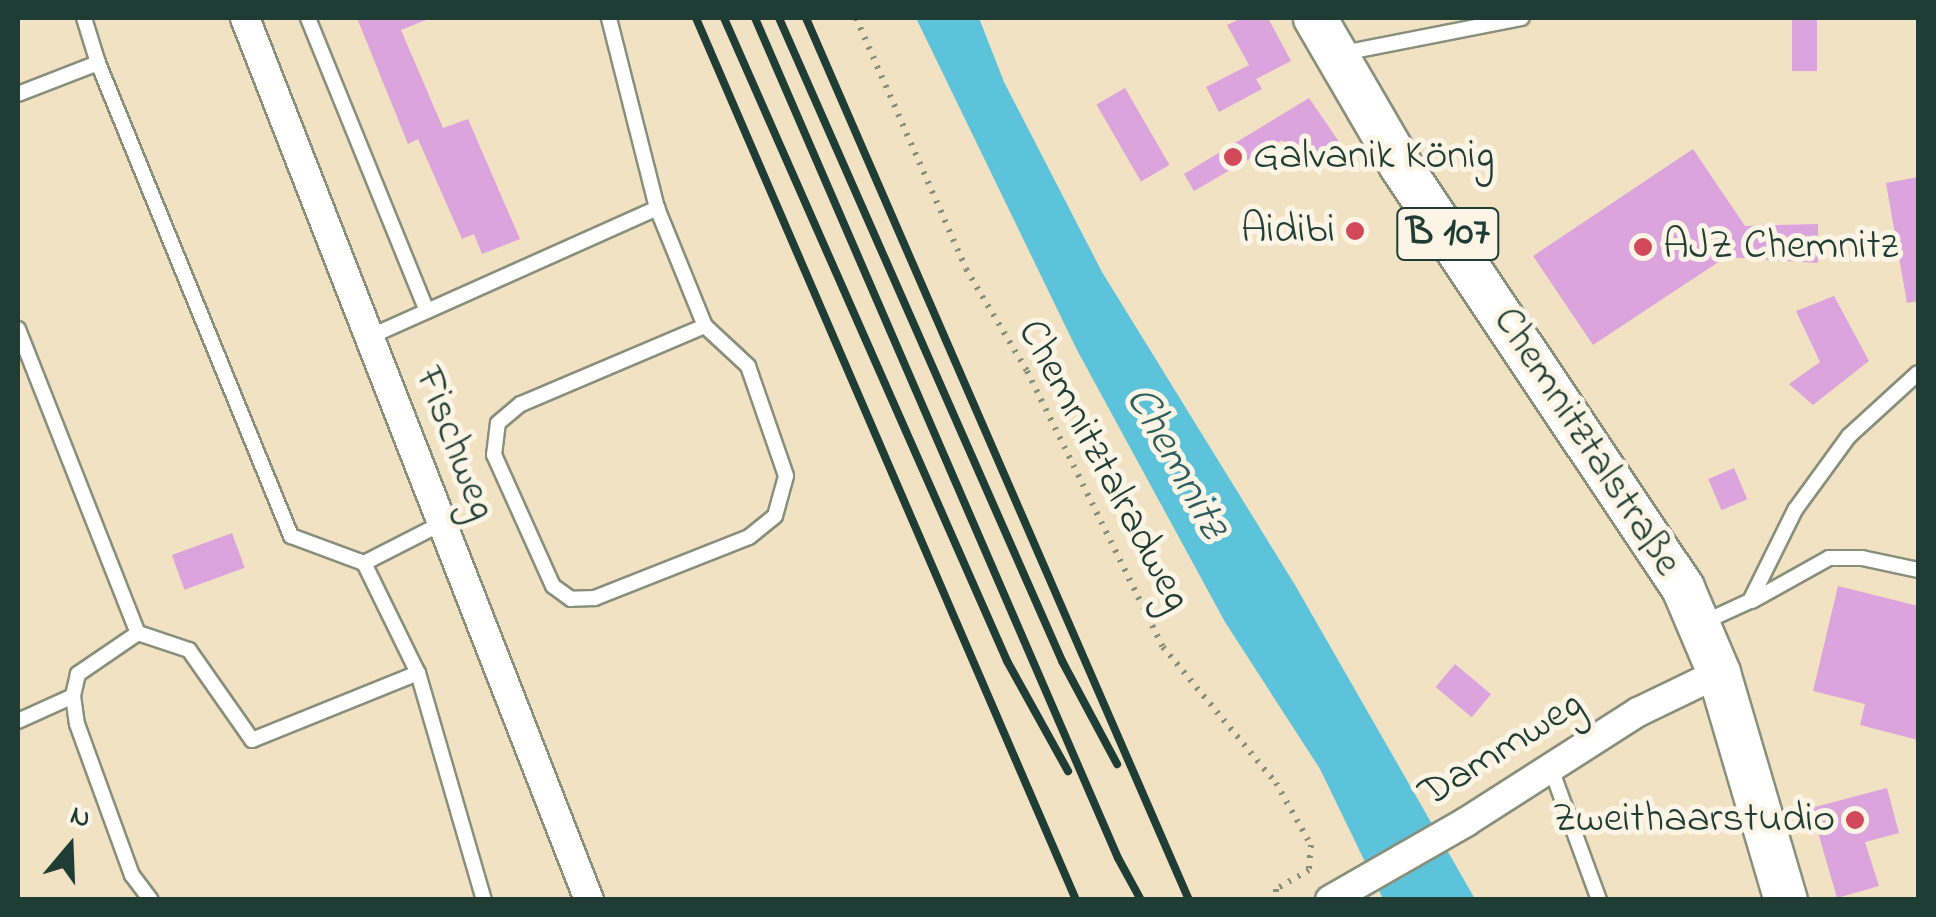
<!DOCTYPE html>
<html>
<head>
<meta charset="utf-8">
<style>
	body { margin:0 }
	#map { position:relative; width:1936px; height:917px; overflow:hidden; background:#f2e2c4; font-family:"Indie Flower",sans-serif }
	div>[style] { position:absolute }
	.water>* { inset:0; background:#5dc3da }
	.building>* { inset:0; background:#dca4dd; transform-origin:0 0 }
	.path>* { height:6px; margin-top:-3px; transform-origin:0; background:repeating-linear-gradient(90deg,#88907c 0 2.5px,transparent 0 10.5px) }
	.roads { filter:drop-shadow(2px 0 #88907c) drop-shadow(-2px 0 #88907c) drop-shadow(0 2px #88907c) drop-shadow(0 -2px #88907c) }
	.service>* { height:14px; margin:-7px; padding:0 7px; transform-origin:7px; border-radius:7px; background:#fff }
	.minor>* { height:28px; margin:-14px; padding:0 14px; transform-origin:14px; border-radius:14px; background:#fff }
	.primary>* { height:42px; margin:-21px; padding:0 21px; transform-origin:21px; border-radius:21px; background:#fff }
	.rail>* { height:8px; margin:-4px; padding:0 4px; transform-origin:4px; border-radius:4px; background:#1f3d34 }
	.trees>* { width:24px; height:24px; margin:-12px; border-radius:50%; background:#8d977c }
	.dots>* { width:28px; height:28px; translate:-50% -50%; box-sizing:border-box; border:5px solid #fcf5e5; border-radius:50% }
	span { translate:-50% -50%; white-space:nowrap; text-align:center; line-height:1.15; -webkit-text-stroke:10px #fcf5e5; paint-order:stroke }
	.shield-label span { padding:2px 8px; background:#fcf5e5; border:2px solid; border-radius:8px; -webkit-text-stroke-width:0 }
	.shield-label { font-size:40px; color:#1f3d34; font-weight:700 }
	.poi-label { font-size:42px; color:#1f3d34 }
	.left { translate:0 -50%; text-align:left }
	.right { translate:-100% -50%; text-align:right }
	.street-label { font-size:42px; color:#1f3d34 }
	.water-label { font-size:45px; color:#2e5e5e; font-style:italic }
	.frame { position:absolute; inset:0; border:20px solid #1f3d34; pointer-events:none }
	.north { position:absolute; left:20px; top:797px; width:100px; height:100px; -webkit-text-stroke:8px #fcf5e5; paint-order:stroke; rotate:19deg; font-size:28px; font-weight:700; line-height:40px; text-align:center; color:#1f3d34 }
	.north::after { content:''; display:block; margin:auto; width:35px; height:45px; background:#1f3d34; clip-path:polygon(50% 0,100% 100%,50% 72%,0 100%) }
</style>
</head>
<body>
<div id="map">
	<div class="water">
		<div style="clip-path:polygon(916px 18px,979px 18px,1004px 82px,1102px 272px,1295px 585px,1475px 899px,1383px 899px,1320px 769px,1225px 622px,1077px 350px)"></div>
	</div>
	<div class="building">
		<div style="clip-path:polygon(357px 18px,431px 18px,401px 30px,443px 128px,468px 119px,520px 239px,482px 254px,474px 234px,462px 239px,418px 139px,408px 144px)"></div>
		<div style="clip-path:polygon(1242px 18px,1268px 18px,1291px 61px,1256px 79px,1262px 89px,1219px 112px,1206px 87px,1249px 65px,1227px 25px)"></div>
		<div style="left:1792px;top:18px;width:25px;height:53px"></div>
		<div style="left:1125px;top:88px;width:89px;height:33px;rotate:60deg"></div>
		<div style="clip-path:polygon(1309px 98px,1342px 146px,1304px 171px,1282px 140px,1194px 191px,1184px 174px)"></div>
		<div style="clip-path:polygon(1693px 149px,1745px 226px,1818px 224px,1818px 263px,1726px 257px,1593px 345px,1533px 256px)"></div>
		<div style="clip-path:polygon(1918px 177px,1918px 301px,1907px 303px,1886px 183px)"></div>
		<div style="clip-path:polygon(1834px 296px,1869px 361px,1813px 405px,1789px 384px,1820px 362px,1796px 311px)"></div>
		<div style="left:1734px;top:468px;width:34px;height:28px;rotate:67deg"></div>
		<div style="left:232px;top:533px;width:37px;height:64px;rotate:70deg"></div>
		<div style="clip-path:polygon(1838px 586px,1918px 606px,1918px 740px,1860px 725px,1865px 704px,1813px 691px)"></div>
		<div style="left:1455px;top:664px;width:47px;height:30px;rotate:40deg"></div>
		<div style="clip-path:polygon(1887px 788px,1899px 833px,1865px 842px,1879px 886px,1837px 898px,1811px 808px)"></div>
	</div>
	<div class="path">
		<div style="left:856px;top:18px;width:274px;rotate:66.3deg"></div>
		<div style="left:966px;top:269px;width:119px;rotate:59.1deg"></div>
		<div style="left:1027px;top:371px;width:308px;rotate:63.8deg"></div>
		<div style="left:1163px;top:647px;width:177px;rotate:50.3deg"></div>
		<div style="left:1276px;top:783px;width:71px;rotate:60.6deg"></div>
		<div style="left:1311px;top:845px;width:25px;rotate:95deg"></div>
		<div style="left:1309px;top:870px;width:38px;rotate:150deg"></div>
		<div style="left:1276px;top:889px;width:11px;rotate:90deg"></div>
	</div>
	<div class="roads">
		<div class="service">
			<div style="left:84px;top:18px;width:47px;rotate:72.7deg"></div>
			<div style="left:308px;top:18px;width:316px;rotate:67.9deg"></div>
			<div style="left:1343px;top:53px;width:182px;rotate:-11.1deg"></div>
			<div style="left:18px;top:94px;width:86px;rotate:-21.2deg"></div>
			<div style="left:98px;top:63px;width:511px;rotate:67.8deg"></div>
			<div style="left:291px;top:536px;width:78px;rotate:20.3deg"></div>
			<div style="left:364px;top:563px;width:123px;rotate:63.9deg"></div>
			<div style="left:418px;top:673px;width:236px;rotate:73.8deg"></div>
			<div style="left:657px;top:208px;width:127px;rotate:67.9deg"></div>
			<div style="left:705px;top:326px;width:59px;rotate:42.9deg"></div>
			<div style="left:748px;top:366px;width:116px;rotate:70.9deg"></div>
			<div style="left:786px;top:476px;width:41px;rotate:105.4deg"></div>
			<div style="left:775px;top:516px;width:33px;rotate:141deg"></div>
			<div style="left:749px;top:537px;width:166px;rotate:158.4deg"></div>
			<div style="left:595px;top:598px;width:24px;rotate:178deg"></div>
			<div style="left:571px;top:599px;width:22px;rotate:-144deg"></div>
			<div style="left:553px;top:586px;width:144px;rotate:-114.2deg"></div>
			<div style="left:494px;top:455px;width:32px;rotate:-83deg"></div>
			<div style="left:498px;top:423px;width:30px;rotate:-40deg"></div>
			<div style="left:521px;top:404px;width:200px;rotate:-23deg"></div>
			<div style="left:18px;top:329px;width:327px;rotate:68.5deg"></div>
			<div style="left:138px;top:633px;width:54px;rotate:18.4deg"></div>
			<div style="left:189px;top:650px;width:110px;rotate:55deg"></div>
			<div style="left:252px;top:740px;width:179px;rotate:-22deg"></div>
			<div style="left:369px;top:337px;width:316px;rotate:-24.1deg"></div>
			<div style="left:657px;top:208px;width:196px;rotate:-104.2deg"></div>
			<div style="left:364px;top:563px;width:88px;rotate:-27.1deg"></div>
			<div style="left:1752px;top:601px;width:88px;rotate:-29.2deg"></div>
			<div style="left:1829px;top:558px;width:33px"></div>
			<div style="left:1862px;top:558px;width:57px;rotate:12.1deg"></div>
			<div style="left:1702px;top:623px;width:53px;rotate:-24.6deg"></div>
			<div style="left:1750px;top:601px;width:102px;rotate:-63.7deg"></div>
			<div style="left:1795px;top:510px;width:92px;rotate:-53.9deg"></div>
			<div style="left:1849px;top:436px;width:93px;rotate:-42.4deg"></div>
			<div style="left:138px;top:633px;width:73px;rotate:145.7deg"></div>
			<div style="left:78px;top:674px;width:23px;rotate:103deg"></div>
			<div style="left:73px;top:696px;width:28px;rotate:82deg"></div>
			<div style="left:77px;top:724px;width:161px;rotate:70deg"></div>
			<div style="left:132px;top:875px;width:31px;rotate:53deg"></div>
			<div style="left:18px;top:721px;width:60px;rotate:-24.4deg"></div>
			<div style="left:1550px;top:766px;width:143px;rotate:69.9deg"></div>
		</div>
		<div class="minor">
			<div style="left:245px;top:18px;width:947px;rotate:68.69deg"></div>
			<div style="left:1330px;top:900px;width:157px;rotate:-29.8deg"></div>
			<div style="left:1466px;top:822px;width:204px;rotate:-32.6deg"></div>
			<div style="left:1638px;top:712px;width:90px;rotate:-25.7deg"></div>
		</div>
		<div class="primary">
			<div style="left:1315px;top:18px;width:171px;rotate:59.8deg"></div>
			<div style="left:1401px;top:166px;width:508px;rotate:56.25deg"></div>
			<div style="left:1683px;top:588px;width:92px;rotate:67deg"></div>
			<div style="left:1719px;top:673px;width:237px;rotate:73.6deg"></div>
		</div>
	</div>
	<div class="rail">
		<div style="left:696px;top:18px;width:960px;rotate:66.69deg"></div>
		<div style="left:724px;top:18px;width:703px;rotate:66.24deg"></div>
		<div style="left:1007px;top:661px;width:126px;rotate:61deg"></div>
		<div style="left:755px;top:18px;width:915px;rotate:66.63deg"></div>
		<div style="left:1118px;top:858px;width:48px;rotate:61.3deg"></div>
		<div style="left:779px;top:18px;width:703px;rotate:66.24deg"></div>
		<div style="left:1062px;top:661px;width:117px;rotate:61.9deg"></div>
		<div style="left:806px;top:18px;width:962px;rotate:66.53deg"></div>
	</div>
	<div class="trees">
		<div style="left:1470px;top:229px"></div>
	</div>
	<div class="dots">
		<div style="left:1233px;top:157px;background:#d1495b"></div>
		<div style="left:1355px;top:231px;background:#d1495b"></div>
		<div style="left:1643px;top:247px;background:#d1495b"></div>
		<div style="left:1855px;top:820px;background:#d1495b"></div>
	</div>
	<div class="shield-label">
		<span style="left:1448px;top:234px">B 107</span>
	</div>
	<div class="poi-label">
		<span class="left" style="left:1253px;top:157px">Galvanik König</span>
		<span class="right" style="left:1335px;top:231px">Aidibi</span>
		<span class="left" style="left:1663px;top:247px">AJZ Chemnitz</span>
		<span class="right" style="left:1835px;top:820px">Zweithaarstudio</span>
	</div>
	<div class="street-label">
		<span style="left:1586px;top:442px;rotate:57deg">Chemnitztalstraße</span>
		<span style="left:454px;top:444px;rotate:69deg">Fischweg</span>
		<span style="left:1103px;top:466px;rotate:62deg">Chemnitztalradweg</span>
		<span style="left:1502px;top:750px;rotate:-32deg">Dammweg</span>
	</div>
	<div class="water-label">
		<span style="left:1175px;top:463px;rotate:61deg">Chemnitz</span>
	</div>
	<div class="frame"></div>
	<div class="north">N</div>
</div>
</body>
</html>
